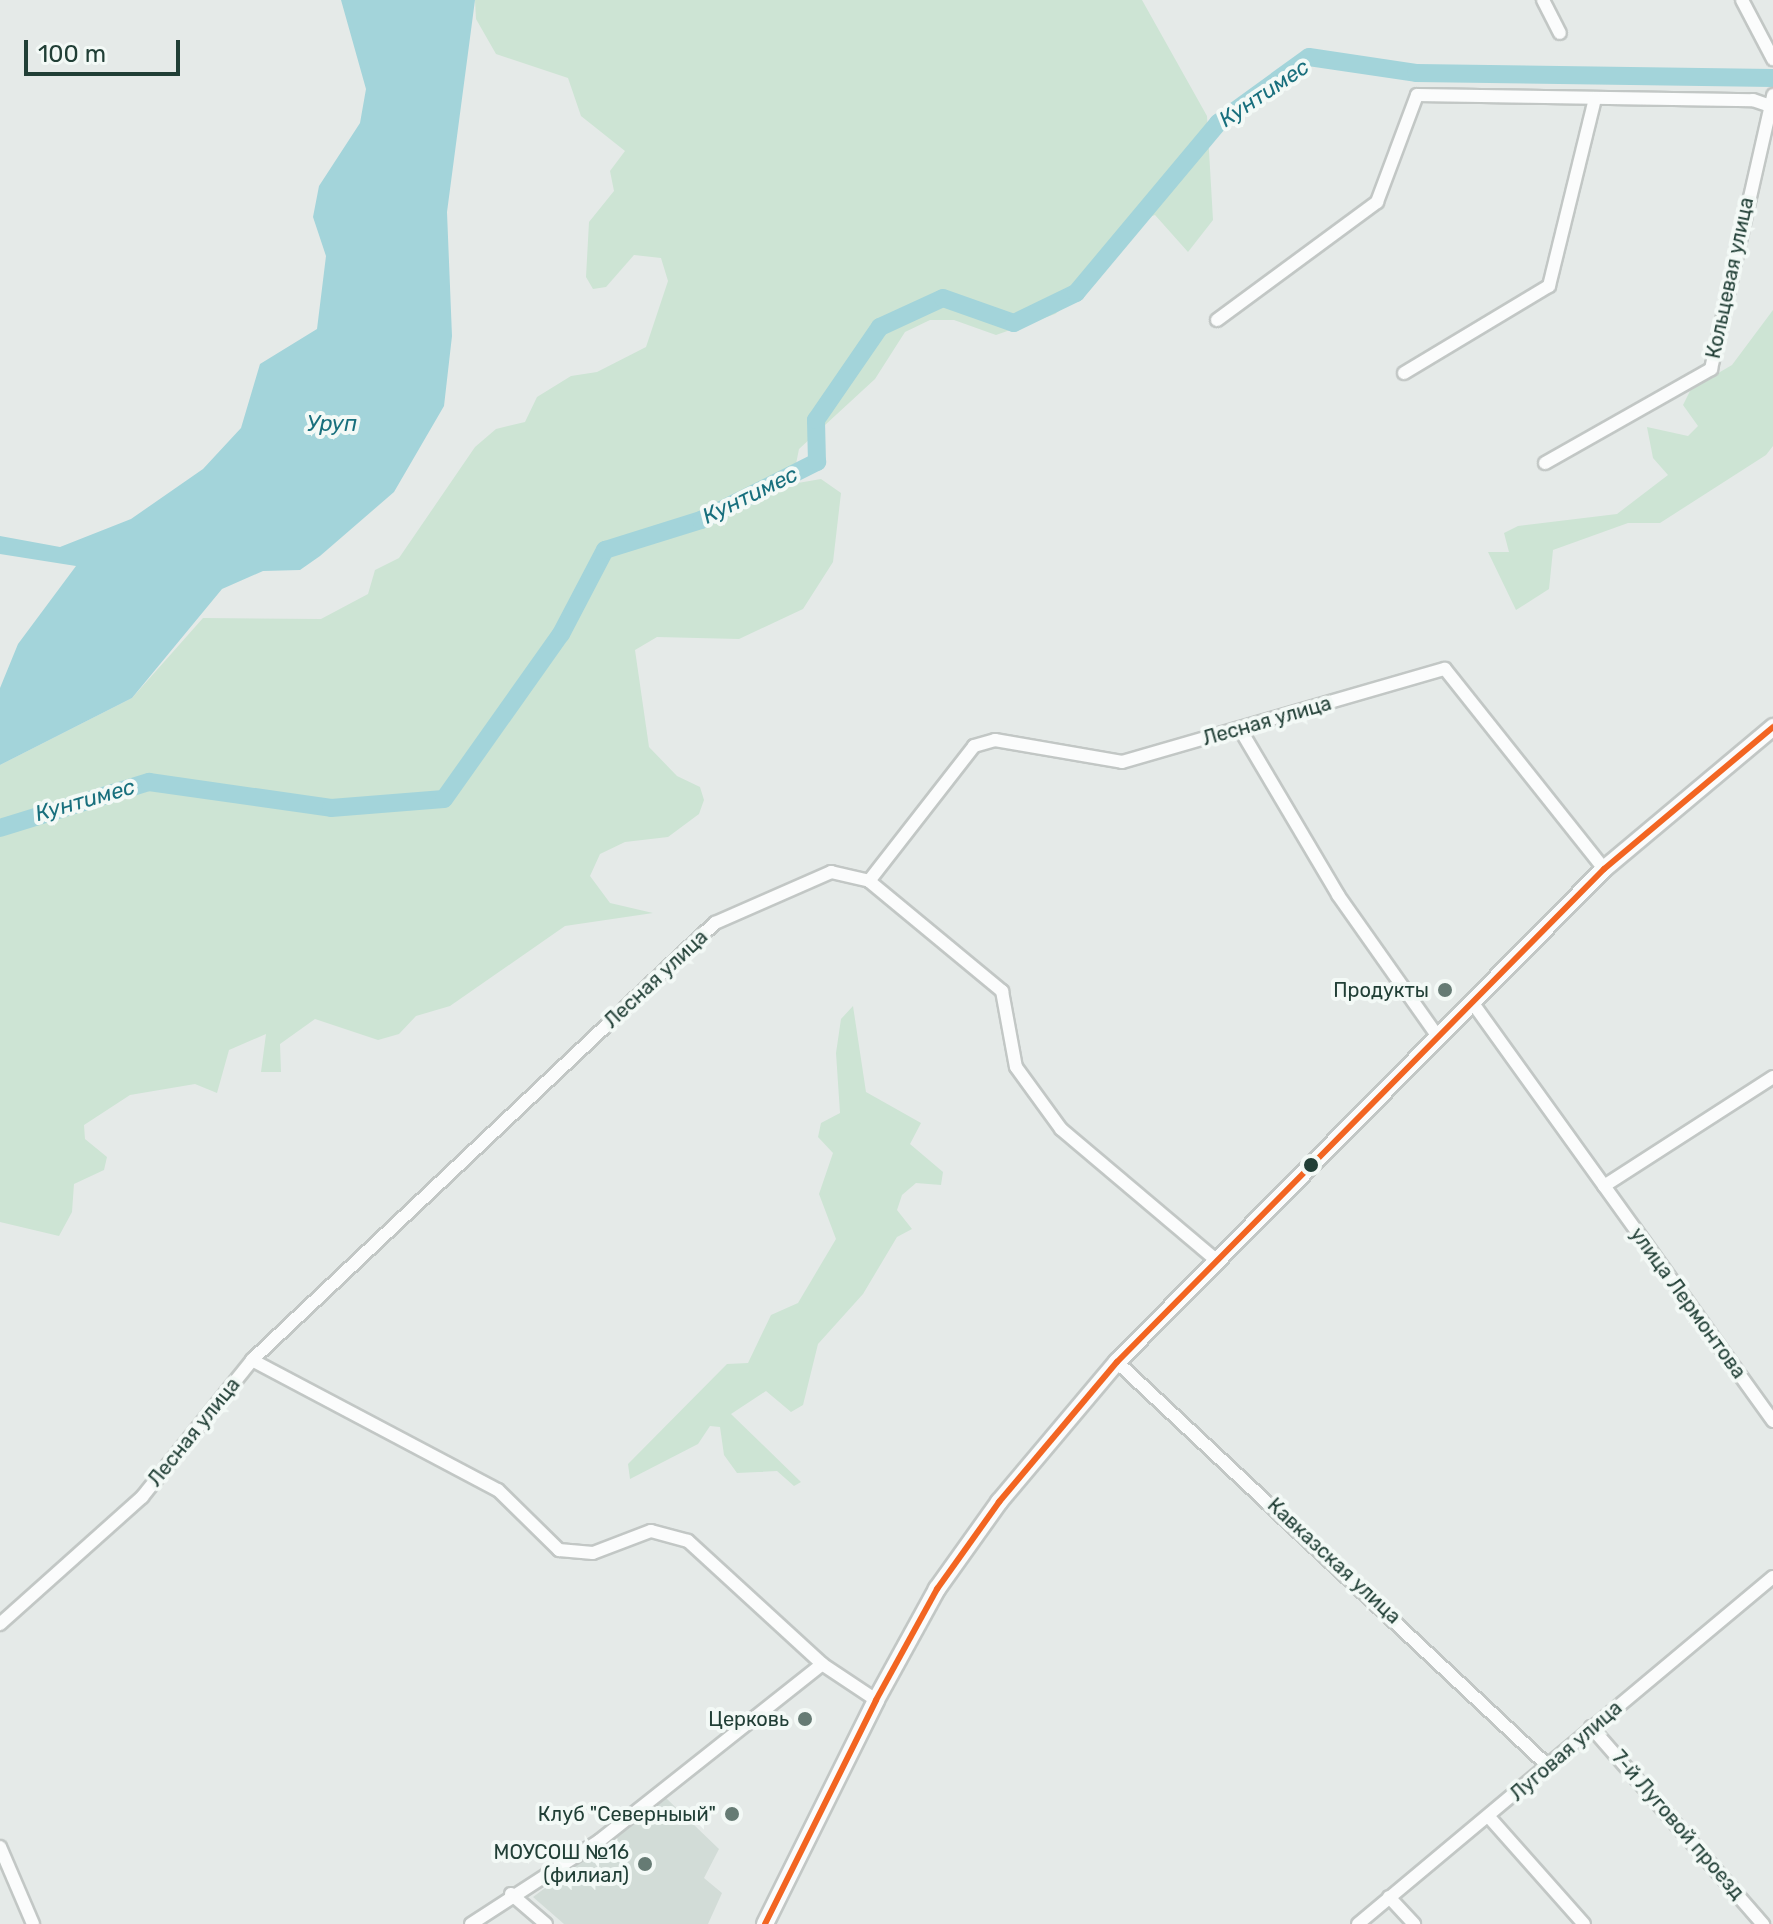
<!DOCTYPE html>
<html>
<head>
<meta charset="utf-8">
<style>
	body { margin:0 }
	#map { position:relative; width:1773px; height:1924px; overflow:hidden; background:#e5eae8; font-family:Rubik,sans-serif }
	div>[style] { position:absolute }
	.built>* { inset:0; background:#d2dcd7 }
	.green>* { inset:0; background:#cde4d4 }
	.water>* { inset:0; background:#a3d4da }
	.river>* { height:18px; margin:-9px; padding:0 9px; transform-origin:9px; border-radius:9px; background:#a3d4da }
	.roads { filter:drop-shadow(2px 0 #c2c7c5) drop-shadow(-2px 0 #c2c7c5) drop-shadow(0 2px #c2c7c5) drop-shadow(0 -2px #c2c7c5) }
	.minor>* { height:12px; margin:-6px; padding:0 6px; transform-origin:6px; border-radius:6px; background:#fbfcfc }
	.tertiary>* { height:16px; margin:-8px; padding:0 8px; transform-origin:8px; border-radius:8px; background:#fbfcfc }
	.bus-1>* { height:6px; margin:-3px; padding:0 3px; transform-origin:3px; border-radius:3px; background:#f26522 }
	.dots>* { width:22px; height:22px; translate:-50% -50%; box-sizing:border-box; border:4px solid #f3f9f6; border-radius:50% }
	span { translate:-50% -50%; white-space:nowrap; text-align:center; line-height:1.15; -webkit-text-stroke:8px #f3f9f6; paint-order:stroke }
	.street-label { font-size:20px; color:#213f36 }
	.poi-label { font-size:20px; color:#213f36 }
	.right { translate:-100% -50%; text-align:right }
	.water-label { font-size:22px; color:#186f7d; font-style:italic }
	.scale { position:absolute; left:24px; top:40px; width:156px; height:36px; box-sizing:border-box; border:4px solid #213f36; border-top:0; padding-left:10px; font-size:24px; line-height:28px; white-space:nowrap; color:#213f36; -webkit-text-stroke:6px #f3f9f6; paint-order:stroke }
</style>
</head>
<body>
<div id="map">
	<div class="built">
		<div style="clip-path:polygon(666px 1798px,719px 1849px,704px 1878px,722px 1893px,708px 1924px,564px 1924px,533px 1897px)"></div>
	</div>
	<div class="green">
		<div style="clip-path:polygon(475px 0,1142px 0,1207px 116px,1213px 220px,1188px 252px,1155px 215px,1141px 220px,1096px 283px,1055px 314px,996px 335px,954px 320px,930px 320px,905px 332px,875px 379px,799px 449px,792px 484px,821px 479px,841px 493px,833px 562px,803px 609px,739px 639px,657px 637px,635px 650px,649px 747px,677px 776px,700px 787px,704px 800px,699px 814px,668px 837px,625px 842px,600px 854px,590px 876px,610px 903px,653px 913px,565px 926px,450px 1006px,416px 1016px,399px 1034px,378px 1040px,315px 1019px,280px 1044px,281px 1072px,261px 1072px,266px 1034px,229px 1050px,217px 1093px,195px 1084px,130px 1095px,84px 1125px,85px 1139px,107px 1157px,104px 1170px,74px 1184px,72px 1212px,59px 1236px,0 1222px,0 765px,132px 698px,203px 618px,321px 619px,368px 594px,375px 570px,399px 558px,475px 447px,496px 429px,525px 422px,537px 397px,571px 376px,597px 372px,646px 347px,668px 281px,661px 258px,634px 255px,606px 287px,593px 289px,586px 277px,589px 222px,614px 191px,610px 171px,625px 151px,581px 116px,568px 78px,496px 54px,476px 19px)"></div>
		<div style="clip-path:polygon(1773px 310px,1773px 446px,1766px 455px,1660px 523px,1628px 523px,1553px 550px,1549px 589px,1516px 610px,1488px 552px,1509px 552px,1504px 533px,1518px 526px,1617px 514px,1668px 475px,1653px 458px,1647px 427px,1688px 436px,1698px 426px,1683px 405px,1691px 389px,1732px 365px)"></div>
		<div style="clip-path:polygon(853px 1006px,866px 1092px,921px 1123px,910px 1144px,943px 1172px,941px 1185px,916px 1183px,902px 1195px,897px 1210px,912px 1229px,897px 1237px,863px 1294px,818px 1344px,803px 1405px,791px 1412px,766px 1391px,731px 1414px,801px 1482px,794px 1486px,777px 1471px,737px 1473px,724px 1455px,720px 1427px,710px 1426px,698px 1444px,630px 1479px,628px 1464px,727px 1364px,748px 1363px,771px 1315px,798px 1303px,836px 1239px,819px 1194px,833px 1153px,818px 1137px,821px 1123px,840px 1113px,836px 1053px,841px 1019px)"></div>
	</div>
	<div class="water">
		<div style="clip-path:polygon(341px 0,475px 0,447px 212px,452px 336px,444px 406px,394px 492px,320px 556px,300px 570px,263px 571px,222px 589px,132px 698px,0 765px,0 688px,18px 644px,76px 566px,0 554px,0 536px,60px 547px,131px 519px,203px 469px,241px 428px,260px 364px,317px 329px,326px 256px,313px 217px,319px 186px,360px 123px,366px 89px)"></div>
	</div>
	<div class="river">
		<div style="left:0;top:828px;width:156px;rotate:-17.2deg"></div>
		<div style="left:149px;top:782px;width:184px;rotate:8.1deg"></div>
		<div style="left:331px;top:808px;width:113px;rotate:-4.6deg"></div>
		<div style="left:444px;top:799px;width:202px;rotate:-54.7deg"></div>
		<div style="left:561px;top:634px;width:95px;rotate:-62.4deg"></div>
		<div style="left:605px;top:550px;width:101px;rotate:-17.4deg"></div>
		<div style="left:701px;top:520px;width:130px;rotate:-26.6deg"></div>
		<div style="left:817px;top:462px;width:42px;rotate:-91.4deg"></div>
		<div style="left:816px;top:420px;width:113px;rotate:-55.5deg"></div>
		<div style="left:880px;top:327px;width:69px;rotate:-24.7deg"></div>
		<div style="left:943px;top:298px;width:75px;rotate:19.4deg"></div>
		<div style="left:1014px;top:323px;width:69px;rotate:-25.8deg"></div>
		<div style="left:1076px;top:293px;width:222px;rotate:-50.1deg"></div>
		<div style="left:1218px;top:123px;width:112px;rotate:-36deg"></div>
		<div style="left:1309px;top:57px;width:108px;rotate:8.5deg"></div>
		<div style="left:1416px;top:73px;width:357px;rotate:0.8deg"></div>
	</div>
	<div class="roads">
		<div class="minor">
			<div style="left:1543px;top:0;width:37px;rotate:63deg"></div>
			<div style="left:1742px;top:0;width:67px;rotate:62.3deg"></div>
			<div style="left:1217px;top:320px;width:199px;rotate:-36.4deg"></div>
			<div style="left:1377px;top:202px;width:114px;rotate:-69.5deg"></div>
			<div style="left:1417px;top:95px;width:336px;rotate:0.9deg"></div>
			<div style="left:1753px;top:100px;width:21px;rotate:19deg"></div>
			<div style="left:1404px;top:373px;width:169px;rotate:-31deg"></div>
			<div style="left:1549px;top:286px;width:193px;rotate:-76.2deg"></div>
			<div style="left:1545px;top:463px;width:191px;rotate:-29.5deg"></div>
			<div style="left:1711px;top:369px;width:281px;rotate:-77.2deg"></div>
			<div style="left:1240px;top:729px;width:193px;rotate:59.4deg"></div>
			<div style="left:1338px;top:895px;width:174px;rotate:54.8deg"></div>
			<div style="left:869px;top:881px;width:173px;rotate:39.6deg"></div>
			<div style="left:1002px;top:991px;width:77px;rotate:79.6deg"></div>
			<div style="left:1016px;top:1067px;width:77px;rotate:54deg"></div>
			<div style="left:1061px;top:1129px;width:203px;rotate:40.2deg"></div>
			<div style="left:1472px;top:1002px;width:516px;rotate:54.31deg"></div>
			<div style="left:1604px;top:1186px;width:201px;rotate:-32.8deg"></div>
			<div style="left:252px;top:1360px;width:278px;rotate:27.9deg"></div>
			<div style="left:498px;top:1490px;width:86px;rotate:44.5deg"></div>
			<div style="left:559px;top:1550px;width:34px;rotate:5deg"></div>
			<div style="left:593px;top:1553px;width:62px;rotate:-20.8deg"></div>
			<div style="left:651px;top:1531px;width:38px;rotate:15deg"></div>
			<div style="left:688px;top:1541px;width:182px;rotate:42.5deg"></div>
			<div style="left:1117px;top:1362px;width:589px;rotate:43.14deg"></div>
			<div style="left:0;top:1624px;width:191px;rotate:-41.8deg"></div>
			<div style="left:142px;top:1497px;width:176px;rotate:-51.2deg"></div>
			<div style="left:252px;top:1360px;width:637px;rotate:-43.35deg"></div>
			<div style="left:715px;top:923px;width:127px;rotate:-23.7deg"></div>
			<div style="left:831px;top:872px;width:39px;rotate:13deg"></div>
			<div style="left:869px;top:881px;width:171px;rotate:-52.1deg"></div>
			<div style="left:974px;top:746px;width:22px;rotate:-16deg"></div>
			<div style="left:995px;top:740px;width:129px;rotate:9.8deg"></div>
			<div style="left:1122px;top:762px;width:336px;rotate:-16.1deg"></div>
			<div style="left:1445px;top:669px;width:256px;rotate:51.5deg"></div>
			<div style="left:1591px;top:1727px;width:262px;rotate:48.9deg"></div>
			<div style="left:1489px;top:1817px;width:143px;rotate:48.4deg"></div>
			<div style="left:0;top:1847px;width:84px;rotate:66.8deg"></div>
			<div style="left:511px;top:1894px;width:46px;rotate:40.6deg"></div>
			<div style="left:1389px;top:1897px;width:37px;rotate:47deg"></div>
			<div style="left:471px;top:1924px;width:153px;rotate:-33deg"></div>
			<div style="left:599px;top:1841px;width:285px;rotate:-38.4deg"></div>
			<div style="left:822px;top:1664px;width:65px;rotate:33.7deg"></div>
			<div style="left:1358px;top:1924px;width:541px;rotate:-39.9deg"></div>
		</div>
		<div class="tertiary">
			<div style="left:765px;top:1924px;width:250px;rotate:-63.6deg"></div>
			<div style="left:876px;top:1700px;width:127px;rotate:-61.2deg"></div>
			<div style="left:937px;top:1589px;width:107px;rotate:-54.5deg"></div>
			<div style="left:999px;top:1502px;width:183px;rotate:-49.9deg"></div>
			<div style="left:1117px;top:1362px;width:693px;rotate:-45.35deg"></div>
			<div style="left:1604px;top:869px;width:221px;rotate:-40deg"></div>
		</div>
	</div>
	<div class="bus-1">
		<div style="left:765px;top:1924px;width:250px;rotate:-63.6deg"></div>
		<div style="left:876px;top:1700px;width:127px;rotate:-61.2deg"></div>
		<div style="left:937px;top:1589px;width:107px;rotate:-54.5deg"></div>
		<div style="left:999px;top:1502px;width:183px;rotate:-49.9deg"></div>
		<div style="left:1117px;top:1362px;width:693px;rotate:-45.35deg"></div>
		<div style="left:1604px;top:869px;width:221px;rotate:-40deg"></div>
	</div>
	<div class="dots">
		<div style="left:1445px;top:990px;background:#667b74"></div>
		<div style="left:1311px;top:1165px;background:#213f36"></div>
		<div style="left:805px;top:1719px;background:#667b74"></div>
		<div style="left:732px;top:1814px;background:#667b74"></div>
		<div style="left:645px;top:1864px;background:#667b74"></div>
	</div>
	<div class="street-label">
		<span style="left:1730px;top:278px;rotate:-78deg">Кольцевая улица</span>
		<span style="left:1267px;top:721px;rotate:-16deg">Лесная улица</span>
		<span style="left:656px;top:979px;rotate:-43deg">Лесная улица</span>
		<span style="left:1688px;top:1303px;rotate:54deg">улица Лермонтова</span>
		<span style="left:194px;top:1432px;rotate:-51deg">Лесная улица</span>
		<span style="left:1334px;top:1561px;rotate:43deg">Кавказская улица</span>
		<span style="left:1566px;top:1751px;rotate:-41deg">Луговая улица</span>
		<span style="left:1678px;top:1825px;rotate:49deg">7-й Луговой проезд</span>
	</div>
	<div class="poi-label">
		<span class="right" style="left:1429px;top:990px">Продукты</span>
		<span class="right" style="left:789px;top:1719px">Церковь</span>
		<span class="right" style="left:716px;top:1814px">Клуб "Северныый"</span>
		<span class="right" style="left:629px;top:1864px">МОУСОШ №16<br>(филиал)</span>
	</div>
	<div class="water-label">
		<span style="left:1264px;top:93px;rotate:-34deg">Кунтимес</span>
		<span style="left:332px;top:424px">Уруп</span>
		<span style="left:750px;top:495px;rotate:-26deg">Кунтимес</span>
		<span style="left:85px;top:800px;rotate:-16deg">Кунтимес</span>
	</div>
	<div class="scale">100 m</div>
</div>
</body>
</html>
